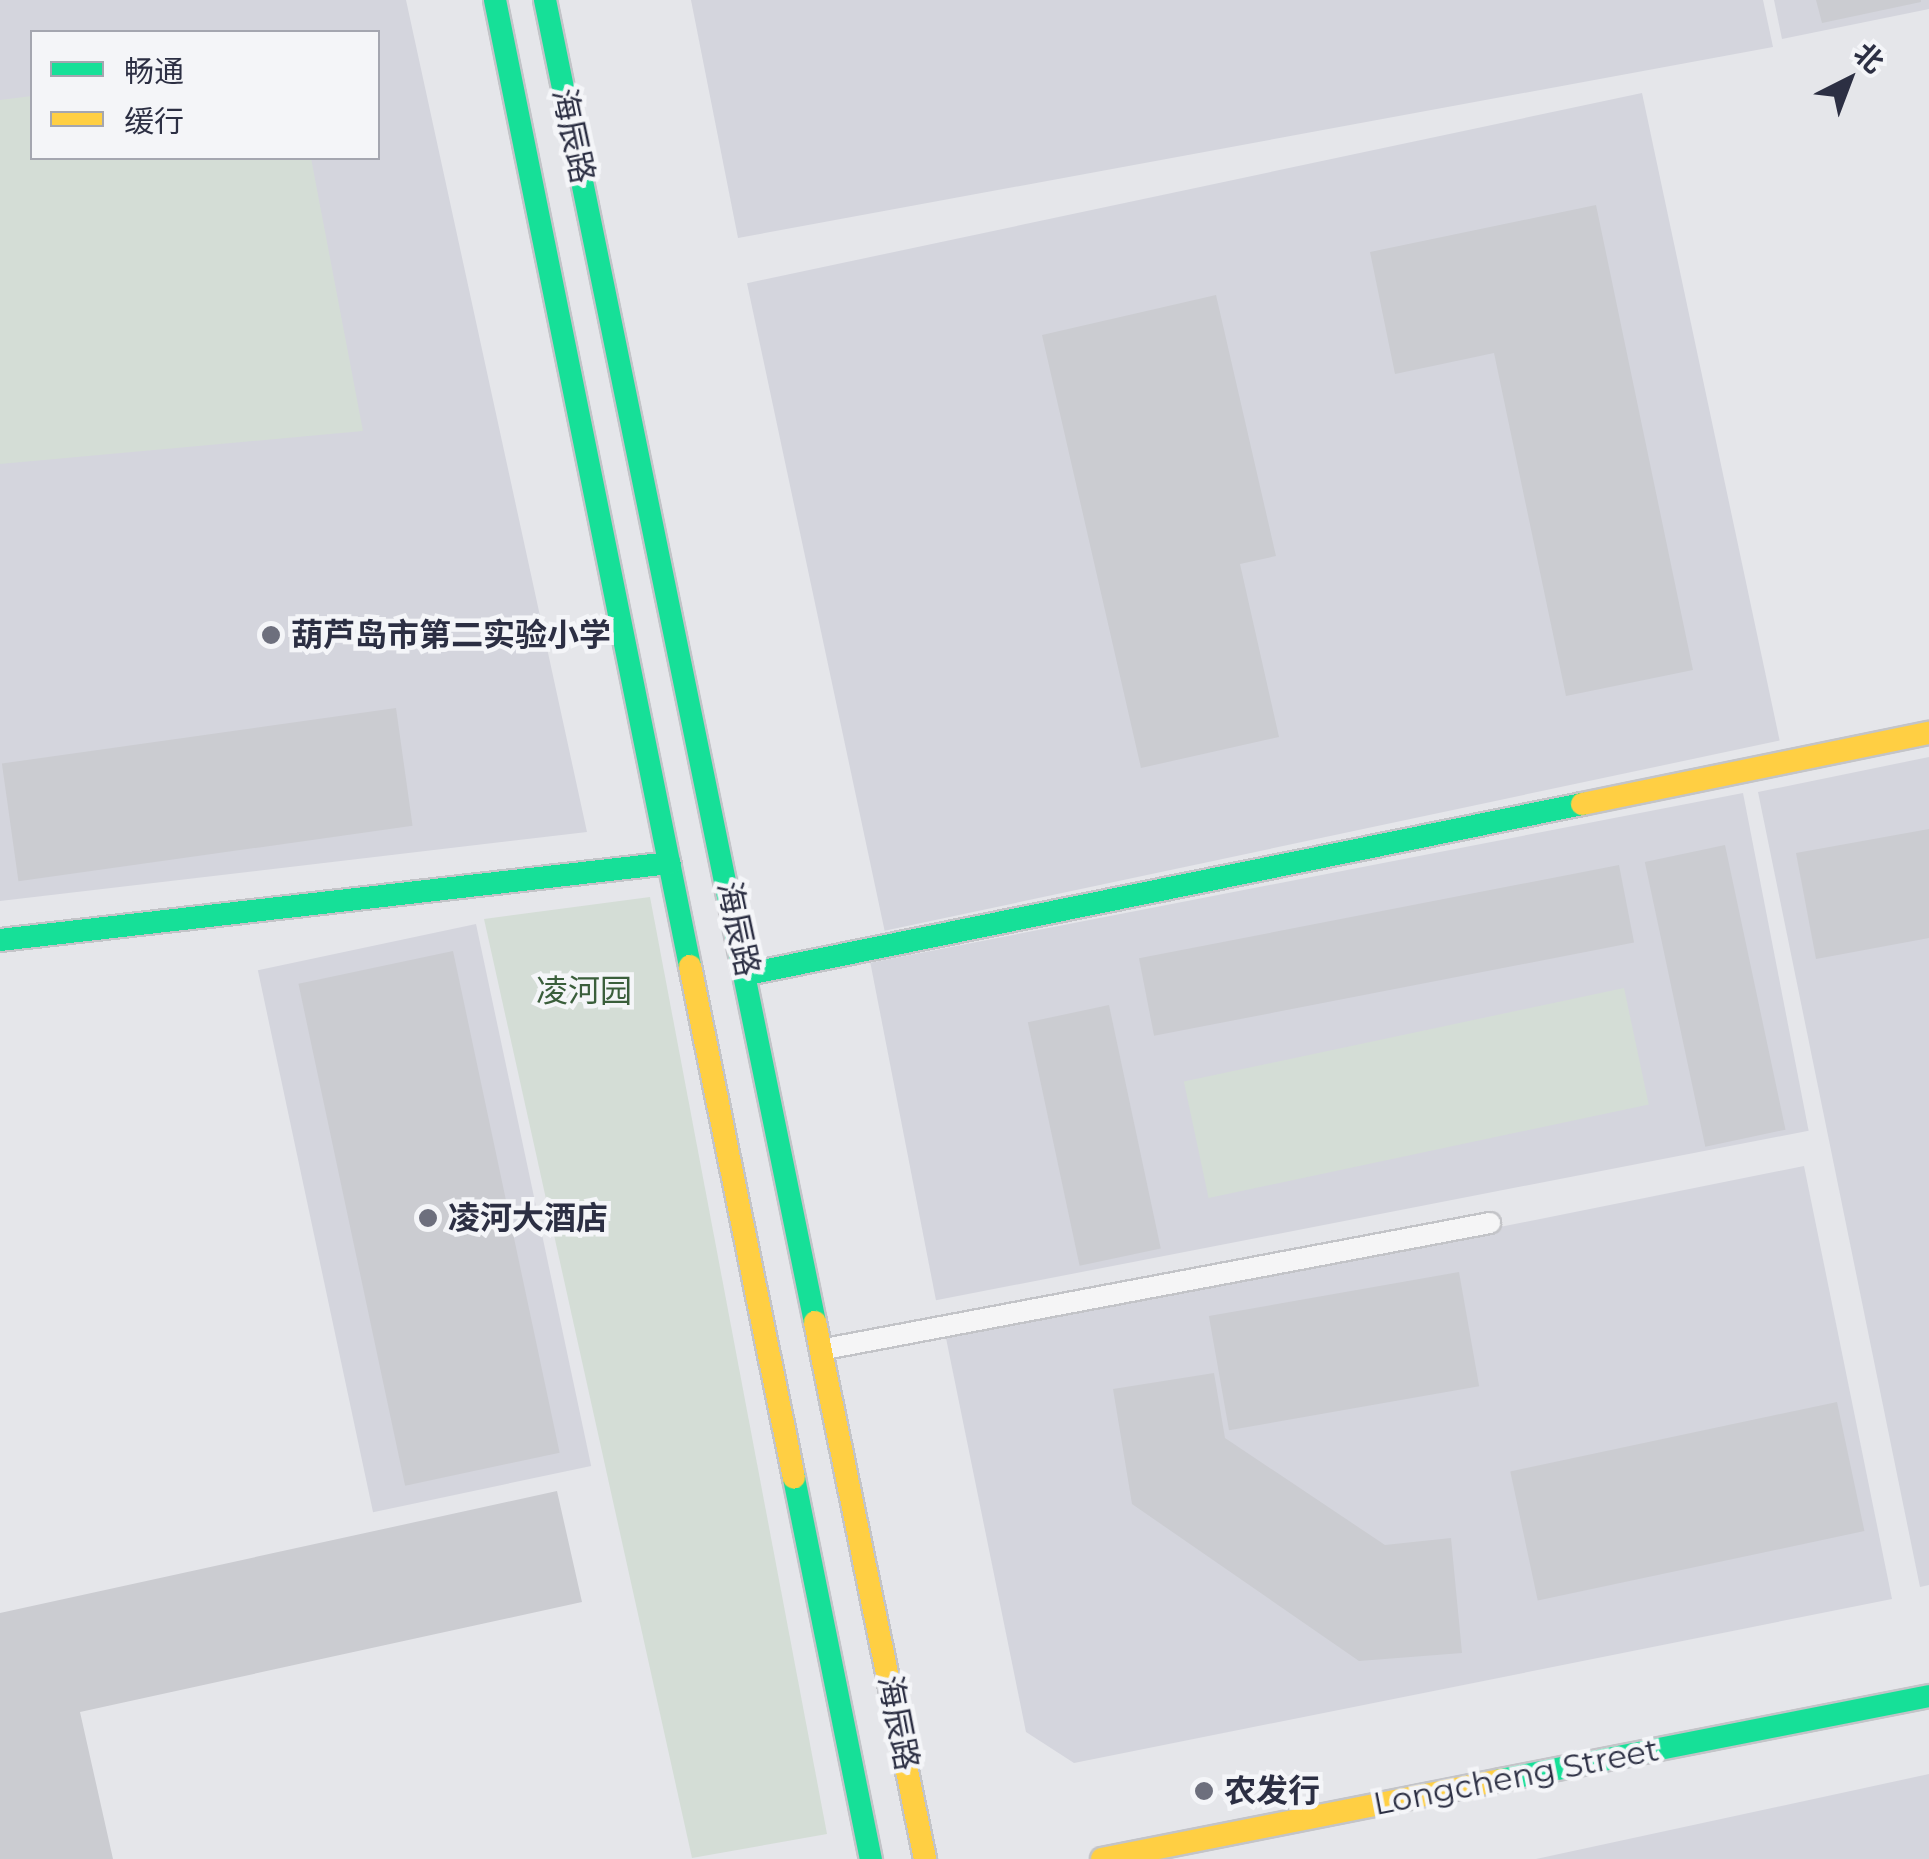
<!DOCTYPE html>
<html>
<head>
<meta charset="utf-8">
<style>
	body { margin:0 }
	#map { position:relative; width:1929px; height:1859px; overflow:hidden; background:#e5e6ea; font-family:Montserrat,"Noto Sans SC",sans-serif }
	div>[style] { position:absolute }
	.built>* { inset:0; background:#d4d5dd; transform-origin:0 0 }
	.green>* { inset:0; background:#d4ddd6; transform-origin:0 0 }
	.building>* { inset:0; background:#cbccd1; transform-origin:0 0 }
	.roads { filter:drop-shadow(2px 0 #c3c4c8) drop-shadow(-2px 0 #c3c4c8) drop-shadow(0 2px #c3c4c8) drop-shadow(0 -2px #c3c4c8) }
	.lane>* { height:20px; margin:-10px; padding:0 10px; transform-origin:10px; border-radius:10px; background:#f5f5f6 }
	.fast>* { height:22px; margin:-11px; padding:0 11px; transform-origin:11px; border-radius:11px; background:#16e098 }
	.slow>* { height:22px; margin:-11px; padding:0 11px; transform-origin:11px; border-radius:11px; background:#ffcf43 }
	.dots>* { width:28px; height:28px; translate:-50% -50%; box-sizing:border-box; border:5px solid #f4f5f8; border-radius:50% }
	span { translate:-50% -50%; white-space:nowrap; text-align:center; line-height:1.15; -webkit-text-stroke:9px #f4f5f8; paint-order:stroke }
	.street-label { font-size:32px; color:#2c2f43 }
	.poi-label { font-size:32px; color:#2c2f43; font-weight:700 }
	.left { translate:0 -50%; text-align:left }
	.park-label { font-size:32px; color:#3a5e3b }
	.legend { position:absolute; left:30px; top:30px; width:350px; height:130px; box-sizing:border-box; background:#f4f5f8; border:2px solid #a4a6b0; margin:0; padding:12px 18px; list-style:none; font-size:30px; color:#2c2f43 }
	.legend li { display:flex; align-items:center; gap:20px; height:50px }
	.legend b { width:50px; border:2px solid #a4a6b0 }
	.north { position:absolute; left:1799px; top:30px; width:100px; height:100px; -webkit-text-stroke:8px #f4f5f8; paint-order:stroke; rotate:42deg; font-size:28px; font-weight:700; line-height:40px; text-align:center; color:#2c2f43 }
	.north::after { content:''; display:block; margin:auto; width:35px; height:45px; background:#2c2f43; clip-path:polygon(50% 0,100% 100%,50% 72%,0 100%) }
</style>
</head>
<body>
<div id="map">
	<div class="built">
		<div style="clip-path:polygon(evenodd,0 0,406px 0,587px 832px,0 901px,0 0,32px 32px,378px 32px,378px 158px,32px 158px,32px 32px)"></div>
		<div style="clip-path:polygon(691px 0,1763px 0,1773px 47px,738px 238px)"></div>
		<div style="clip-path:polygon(1774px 0,1929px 0,1929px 9px,1782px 39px)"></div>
		<div style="left:1642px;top:93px;width:662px;height:915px;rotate:78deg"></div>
		<div style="clip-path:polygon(1929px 757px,1929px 1585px,1920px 1587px,1758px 792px)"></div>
		<div style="left:1743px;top:793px;width:344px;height:889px;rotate:79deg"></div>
		<div style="left:476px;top:924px;width:554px;height:223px;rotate:78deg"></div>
		<div style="clip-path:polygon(1804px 1166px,1892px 1599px,1074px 1763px,1026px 1732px,946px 1338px)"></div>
		<div style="clip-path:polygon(1929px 1774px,1929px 1859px,1536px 1859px)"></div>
	</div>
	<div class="green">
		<div style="clip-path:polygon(32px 96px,32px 158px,311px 158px,363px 431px,0 464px,0 100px)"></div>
		<div style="clip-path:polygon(650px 897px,827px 1834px,692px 1858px,484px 919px)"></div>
		<div style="left:1624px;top:988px;width:119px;height:450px;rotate:78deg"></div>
	</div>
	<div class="building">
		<div style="clip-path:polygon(1816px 0,1921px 0,1921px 2px,1822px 23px)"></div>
		<div style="clip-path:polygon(1596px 205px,1693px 670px,1566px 696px,1494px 353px,1395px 374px,1370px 252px)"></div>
		<div style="clip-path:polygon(1216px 295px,1276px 556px,1240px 564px,1279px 737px,1141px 768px,1042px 335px)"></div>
		<div style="left:396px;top:708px;width:119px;height:398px;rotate:82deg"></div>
		<div style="clip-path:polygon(1929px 829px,1929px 938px,1816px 959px,1796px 853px)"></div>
		<div style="left:1725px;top:845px;width:291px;height:82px;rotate:78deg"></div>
		<div style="left:1619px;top:865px;width:79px;height:489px;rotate:79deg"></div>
		<div style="left:453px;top:951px;width:513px;height:158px;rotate:78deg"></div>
		<div style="left:1109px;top:1005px;width:249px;height:83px;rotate:78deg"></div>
		<div style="left:1459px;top:1272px;width:116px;height:254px;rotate:80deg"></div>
		<div style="clip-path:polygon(1214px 1373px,1225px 1438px,1385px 1545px,1451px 1538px,1462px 1653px,1359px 1661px,1132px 1504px,1113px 1389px)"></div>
		<div style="left:1837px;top:1402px;width:132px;height:334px;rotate:78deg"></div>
		<div style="clip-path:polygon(557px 1491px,582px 1602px,80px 1712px,113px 1859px,0 1859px,0 1613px)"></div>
	</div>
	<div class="roads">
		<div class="lane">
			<div style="left:825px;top:1349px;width:677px;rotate:-10.73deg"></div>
		</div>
		<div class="fast">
			<div style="left:495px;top:0;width:985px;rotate:78.59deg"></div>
			<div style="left:545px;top:0;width:1349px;rotate:78.46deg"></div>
			<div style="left:0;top:940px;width:674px;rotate:-6.56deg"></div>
			<div style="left:748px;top:974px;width:851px;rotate:-11.52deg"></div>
			<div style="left:794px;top:1478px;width:389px;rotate:78.6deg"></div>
			<div style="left:1501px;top:1780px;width:436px;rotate:-11.1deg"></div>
		</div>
		<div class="slow">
			<div style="left:1582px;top:804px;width:354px;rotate:-11.6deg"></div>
			<div style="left:690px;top:966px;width:522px;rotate:78.52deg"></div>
			<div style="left:815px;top:1322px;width:548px;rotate:78.42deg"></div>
			<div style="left:1102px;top:1859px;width:407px;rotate:-11.2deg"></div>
		</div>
	</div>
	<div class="dots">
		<div style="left:271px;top:635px;background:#6d6f7d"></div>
		<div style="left:428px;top:1218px;background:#6d6f7d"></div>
		<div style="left:1204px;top:1791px;background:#6d6f7d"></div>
	</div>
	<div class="street-label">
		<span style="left:573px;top:136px;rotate:78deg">海辰路</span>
		<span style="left:738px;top:929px;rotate:78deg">海辰路</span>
		<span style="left:898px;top:1723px;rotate:79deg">海辰路</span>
		<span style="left:1516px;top:1777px;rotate:-11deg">Longcheng Street</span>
	</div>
	<div class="poi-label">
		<span class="left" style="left:291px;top:635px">葫芦岛市第二实验小学</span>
		<span class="left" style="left:448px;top:1218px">凌河大酒店</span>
		<span class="left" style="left:1224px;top:1791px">农发行</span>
	</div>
	<div class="park-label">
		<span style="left:584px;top:991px">凌河园</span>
	</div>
	<ul class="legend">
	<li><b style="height:12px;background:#16e098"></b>畅通</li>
	<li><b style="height:12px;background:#ffcf43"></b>缓行</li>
	</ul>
	<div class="north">北</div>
</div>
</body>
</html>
